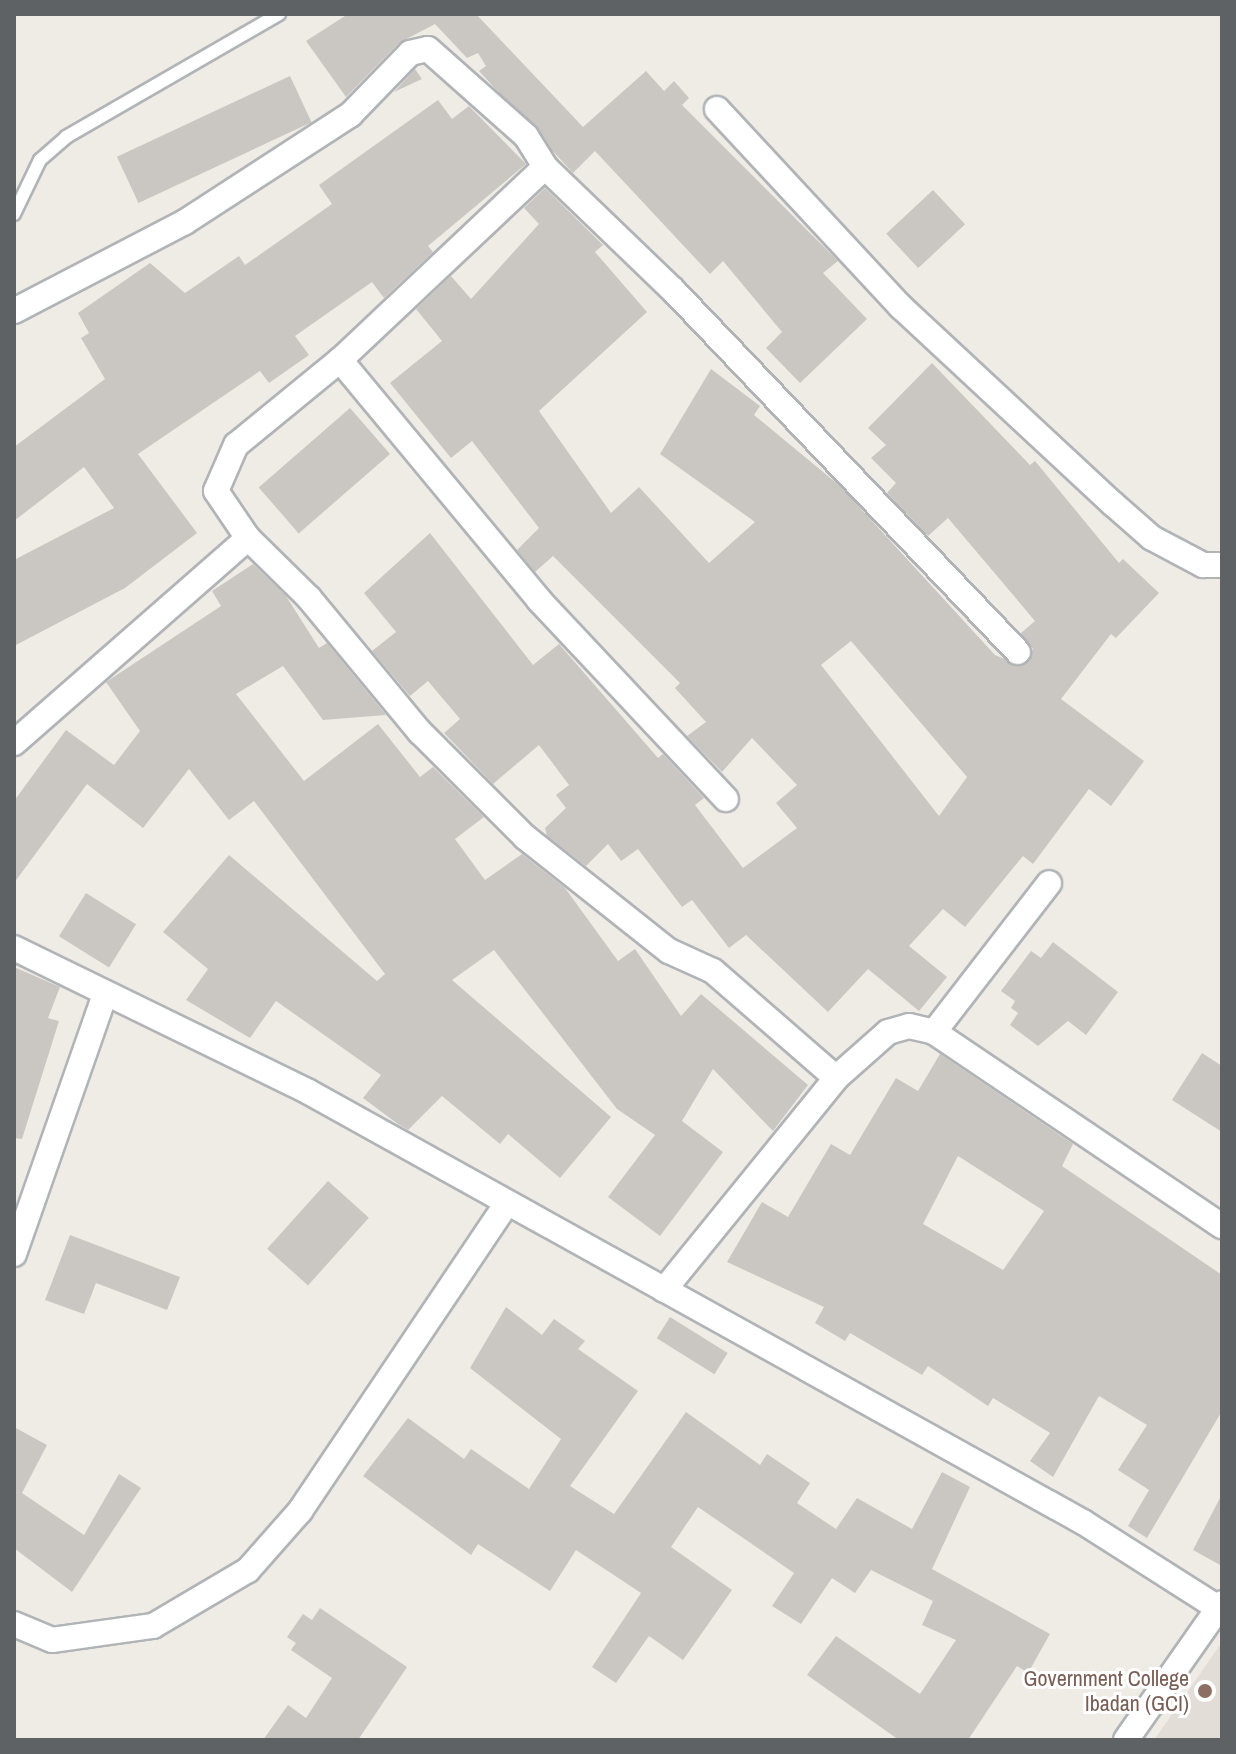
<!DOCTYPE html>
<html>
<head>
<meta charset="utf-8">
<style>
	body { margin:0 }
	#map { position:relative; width:1236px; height:1754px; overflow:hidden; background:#efece6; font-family:"Archivo Narrow",sans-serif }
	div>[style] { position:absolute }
	.education>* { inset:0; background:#e2ddd7 }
	.building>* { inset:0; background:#cac7c3; transform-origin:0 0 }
	.roads { filter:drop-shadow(2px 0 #b1b4b7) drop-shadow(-2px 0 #b1b4b7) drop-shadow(0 2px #b1b4b7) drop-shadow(0 -2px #b1b4b7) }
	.lane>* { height:12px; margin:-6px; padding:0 6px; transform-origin:6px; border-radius:6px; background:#fff }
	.street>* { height:24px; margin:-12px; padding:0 12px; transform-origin:12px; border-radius:12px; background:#fff }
	.dots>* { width:22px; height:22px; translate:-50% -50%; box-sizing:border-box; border:4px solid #fff; border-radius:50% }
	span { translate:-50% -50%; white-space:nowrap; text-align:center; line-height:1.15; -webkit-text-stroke:6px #fff; paint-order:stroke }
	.education-label { font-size:22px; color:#785e54 }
	.right { translate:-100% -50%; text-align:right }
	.frame { position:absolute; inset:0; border:16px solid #5e6265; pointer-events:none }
</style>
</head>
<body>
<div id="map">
	<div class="education">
		<div style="clip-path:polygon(1222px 1642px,1222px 1740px,1154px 1740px)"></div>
	</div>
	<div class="building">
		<div style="clip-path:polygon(348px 14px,476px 14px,583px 127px,646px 71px,664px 91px,674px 81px,689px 98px,682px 105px,838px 261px,823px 273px,867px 319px,800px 383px,766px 348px,782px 332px,723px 261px,710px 274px,595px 151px,573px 173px,479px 71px,486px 66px,478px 53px,467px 58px,435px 24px,399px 43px,346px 97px,306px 41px)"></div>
		<div style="clip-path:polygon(415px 69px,422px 79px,394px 92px)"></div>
		<div style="left:290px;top:76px;width:51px;height:191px;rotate:65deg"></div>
		<div style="clip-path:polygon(438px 100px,452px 119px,469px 106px,526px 164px,428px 246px,433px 252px,384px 298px,372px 282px,295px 336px,309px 355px,269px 383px,260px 371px,138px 454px,197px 533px,125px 588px,14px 646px,14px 560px,114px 508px,84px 467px,14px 521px,14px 447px,105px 379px,81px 338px,89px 333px,78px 313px,150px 263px,185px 293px,239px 256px,245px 265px,332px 204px,319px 185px)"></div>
		<div style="clip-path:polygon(evenodd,545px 188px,603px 245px,595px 252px,647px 312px,539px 411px,611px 513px,639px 487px,709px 563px,755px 522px,660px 454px,711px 369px,760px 406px,754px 415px,840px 486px,995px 655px,1022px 666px,1033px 649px,1021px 633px,1035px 621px,948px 518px,928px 536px,887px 493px,896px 483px,871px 458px,886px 445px,868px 428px,932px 363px,1030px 465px,1035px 461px,1119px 563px,1123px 559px,1159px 593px,1116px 638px,1111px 634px,1061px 699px,1144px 761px,1111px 806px,1089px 789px,1033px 864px,1023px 856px,965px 927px,943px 909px,909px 946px,947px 977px,919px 1011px,868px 969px,828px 1012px,746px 935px,729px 948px,692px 900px,682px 907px,638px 849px,621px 861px,608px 844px,586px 866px,547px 836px,545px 828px,566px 808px,556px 795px,569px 785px,539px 745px,493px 784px,444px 733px,460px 719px,428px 681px,410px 696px,372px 651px,396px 632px,364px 593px,430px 533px,533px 665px,559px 644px,658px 758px,663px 754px,704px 798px,695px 805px,743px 868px,797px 828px,776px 803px,797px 785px,752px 738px,722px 772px,687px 736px,706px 722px,675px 688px,680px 683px,553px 556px,535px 572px,517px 550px,539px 528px,472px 441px,451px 458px,390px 383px,442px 341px,416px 309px,451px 276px,471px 299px,539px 224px,524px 208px,545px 188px,851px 641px,967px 777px,939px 816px,821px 665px,851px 641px)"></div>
		<div style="left:933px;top:190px;width:47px;height:64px;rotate:47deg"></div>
		<div style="left:350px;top:408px;width:61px;height:121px;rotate:49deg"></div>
		<div style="clip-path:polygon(253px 564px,286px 596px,319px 648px,327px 643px,386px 715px,323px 720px,283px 666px,236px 694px,304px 781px,378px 724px,420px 777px,433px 767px,484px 817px,455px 839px,485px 880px,522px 854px,565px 888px,618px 961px,635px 949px,681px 1016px,701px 994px,808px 1085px,773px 1131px,713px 1069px,682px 1121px,723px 1152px,660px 1236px,608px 1197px,655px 1135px,617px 1109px,494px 950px,452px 980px,611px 1117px,560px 1178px,508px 1134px,500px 1144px,442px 1096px,408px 1130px,398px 1124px,363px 1098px,381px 1075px,276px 1001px,250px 1038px,186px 1000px,208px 969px,163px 932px,229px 855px,377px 981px,385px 974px,254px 801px,229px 820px,189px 769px,143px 828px,87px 784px,14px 883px,14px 801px,66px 730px,114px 765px,140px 731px,106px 682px,221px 606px,212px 591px)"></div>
		<div style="left:86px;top:893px;width:59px;height:51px;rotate:32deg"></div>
		<div style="clip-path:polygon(1053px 942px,1118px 992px,1086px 1035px,1068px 1021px,1038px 1046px,1010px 1025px,1018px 1013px,1011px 1008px,1015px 1001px,1001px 991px,1031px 951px,1041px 958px)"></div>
		<div style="clip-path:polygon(14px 967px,60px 987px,48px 1018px,59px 1021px,22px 1139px,14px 1138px)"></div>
		<div style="clip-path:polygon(1202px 1053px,1222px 1066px,1222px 1132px,1172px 1100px)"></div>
		<div style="clip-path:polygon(evenodd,940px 1054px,1073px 1144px,1062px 1166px,1222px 1275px,1222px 1411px,1147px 1538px,1128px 1526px,1149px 1490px,1118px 1470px,1147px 1425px,1099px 1396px,1053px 1477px,1030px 1461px,1050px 1433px,993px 1398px,988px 1406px,928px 1366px,922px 1375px,850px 1333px,845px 1341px,815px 1323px,824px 1307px,727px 1262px,762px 1202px,788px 1217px,831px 1144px,850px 1155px,896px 1078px,918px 1091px,940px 1054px,958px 1156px,1044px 1211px,1003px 1270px,923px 1224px,958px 1156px)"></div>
		<div style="left:328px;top:1181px;width:55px;height:91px;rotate:42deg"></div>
		<div style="clip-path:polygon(70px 1235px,180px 1277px,167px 1310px,96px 1283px,84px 1314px,45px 1300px)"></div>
		<div style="clip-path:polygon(506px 1307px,542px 1335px,554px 1319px,585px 1341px,578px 1349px,638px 1391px,570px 1486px,614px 1514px,686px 1412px,760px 1465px,767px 1454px,810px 1483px,797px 1503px,836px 1529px,857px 1498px,912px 1529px,942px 1472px,970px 1487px,932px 1569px,1050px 1634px,1028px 1673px,1017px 1666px,968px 1740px,899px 1740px,807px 1675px,836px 1636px,920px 1694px,956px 1640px,922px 1625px,933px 1601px,871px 1570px,855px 1593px,832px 1578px,801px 1624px,772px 1606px,794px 1573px,698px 1507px,671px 1547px,732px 1590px,683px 1660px,649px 1636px,616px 1683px,592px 1667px,641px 1593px,576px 1550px,550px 1591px,478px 1544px,471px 1555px,363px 1476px,408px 1418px,464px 1459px,471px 1449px,529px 1489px,561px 1439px,470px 1368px)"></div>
		<div style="left:670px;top:1317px;width:68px;height:25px;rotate:32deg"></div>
		<div style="clip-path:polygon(14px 1427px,47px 1445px,22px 1493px,84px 1535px,119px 1474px,141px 1488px,72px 1592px,14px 1548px)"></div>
		<div style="clip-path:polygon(1222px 1494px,1222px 1566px,1193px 1550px)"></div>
		<div style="clip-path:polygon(320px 1608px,407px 1667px,358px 1740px,263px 1740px,288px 1705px,306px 1718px,332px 1678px,291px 1650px,296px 1643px,287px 1637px,303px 1614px,312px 1620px)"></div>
	</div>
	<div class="roads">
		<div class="lane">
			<div style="left:14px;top:214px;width:60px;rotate:-64.3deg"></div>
			<div style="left:40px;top:160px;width:35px;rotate:-41deg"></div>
			<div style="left:66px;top:137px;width:246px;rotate:-30deg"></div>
		</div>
		<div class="street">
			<div style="left:717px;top:109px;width:270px;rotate:47.1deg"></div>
			<div style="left:901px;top:307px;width:288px;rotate:42.9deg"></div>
			<div style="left:1112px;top:503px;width:53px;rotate:41.2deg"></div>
			<div style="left:1152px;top:538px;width:58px;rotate:27.9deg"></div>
			<div style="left:1203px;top:565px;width:19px"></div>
			<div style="left:545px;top:167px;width:282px;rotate:136.7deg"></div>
			<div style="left:340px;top:360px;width:134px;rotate:140.7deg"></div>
			<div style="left:236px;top:445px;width:50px;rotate:113.5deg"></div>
			<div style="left:216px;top:491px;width:57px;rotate:55.8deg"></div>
			<div style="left:248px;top:538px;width:86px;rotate:44.5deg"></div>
			<div style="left:309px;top:598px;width:174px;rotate:50.4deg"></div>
			<div style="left:420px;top:732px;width:148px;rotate:45deg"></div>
			<div style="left:525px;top:837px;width:184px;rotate:38.4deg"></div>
			<div style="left:669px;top:951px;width:48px;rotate:24.4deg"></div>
			<div style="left:713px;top:971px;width:163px;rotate:41deg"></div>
			<div style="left:14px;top:311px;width:193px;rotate:-27.5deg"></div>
			<div style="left:185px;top:222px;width:197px;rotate:-33deg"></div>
			<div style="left:350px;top:115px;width:86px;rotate:-45.9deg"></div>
			<div style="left:410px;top:53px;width:18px;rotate:-13deg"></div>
			<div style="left:428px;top:49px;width:131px;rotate:41.6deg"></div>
			<div style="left:526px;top:136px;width:36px;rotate:58deg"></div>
			<div style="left:545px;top:167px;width:178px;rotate:43.9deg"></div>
			<div style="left:673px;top:290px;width:500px;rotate:46.38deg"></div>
			<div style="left:340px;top:360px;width:312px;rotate:50.3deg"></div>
			<div style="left:539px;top:600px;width:273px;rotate:46.8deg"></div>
			<div style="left:14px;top:743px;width:311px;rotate:-41.2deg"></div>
			<div style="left:14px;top:948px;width:326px;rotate:26deg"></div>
			<div style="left:307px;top:1091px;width:888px;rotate:29.05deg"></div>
			<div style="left:1083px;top:1522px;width:160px;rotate:32.5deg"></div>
			<div style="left:934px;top:1032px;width:188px;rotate:-52.3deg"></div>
			<div style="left:14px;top:1254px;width:275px;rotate:-70.7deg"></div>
			<div style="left:664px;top:1290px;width:273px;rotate:-50.9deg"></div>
			<div style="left:836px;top:1078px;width:69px;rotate:-41.5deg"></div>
			<div style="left:888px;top:1032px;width:22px;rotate:-16deg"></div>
			<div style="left:909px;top:1026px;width:26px;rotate:13deg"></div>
			<div style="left:934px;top:1032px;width:347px;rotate:34deg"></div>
			<div style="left:14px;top:1624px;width:41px;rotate:22.8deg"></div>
			<div style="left:52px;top:1640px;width:102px;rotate:-7.9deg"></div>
			<div style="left:153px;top:1626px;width:110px;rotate:-30.5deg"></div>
			<div style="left:248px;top:1570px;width:79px;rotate:-48.6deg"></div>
			<div style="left:300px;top:1511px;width:371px;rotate:-56.1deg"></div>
			<div style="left:1126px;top:1740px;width:167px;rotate:-55deg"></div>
		</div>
	</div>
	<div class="dots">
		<div style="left:1205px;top:1691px;background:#8d6e63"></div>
	</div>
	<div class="education-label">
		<span class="right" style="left:1189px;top:1691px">Government College<br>Ibadan (GCI)</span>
	</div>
	<div class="frame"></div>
</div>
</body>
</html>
